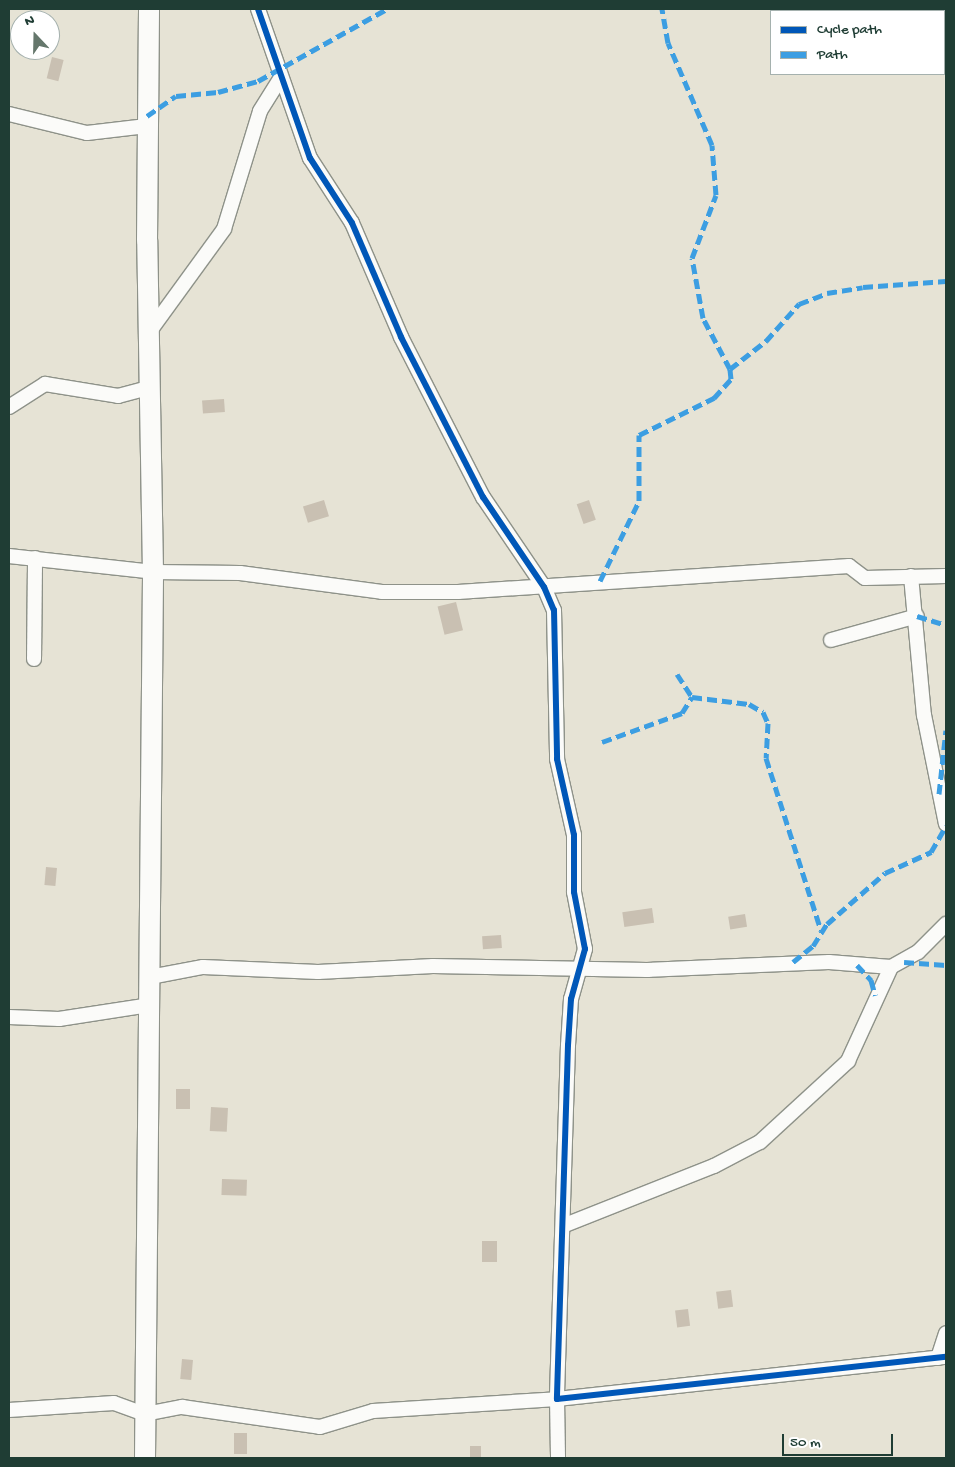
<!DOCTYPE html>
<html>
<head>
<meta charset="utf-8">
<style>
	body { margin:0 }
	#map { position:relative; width:955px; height:1467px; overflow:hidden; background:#e6e3d5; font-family:"Gochi Hand",sans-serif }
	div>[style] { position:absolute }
	.building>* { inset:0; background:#c9c0b2; transform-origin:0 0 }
	.roads { filter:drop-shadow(1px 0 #8e9289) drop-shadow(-1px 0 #8e9289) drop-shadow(0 1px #8e9289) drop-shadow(0 -1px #8e9289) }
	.minor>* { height:14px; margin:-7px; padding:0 7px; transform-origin:7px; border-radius:7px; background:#fbfbf9 }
	.secondary>* { height:20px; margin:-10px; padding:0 10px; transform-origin:10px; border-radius:10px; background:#fbfbf9 }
	.quiet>* { height:5px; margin-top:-2.5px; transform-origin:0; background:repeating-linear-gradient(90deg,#3c9ee2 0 10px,transparent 0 15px) }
	.cycleway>* { height:6px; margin:-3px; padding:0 3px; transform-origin:3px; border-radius:3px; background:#0057b8 }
	span { translate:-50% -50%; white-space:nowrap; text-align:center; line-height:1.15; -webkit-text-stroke:4px #fff; paint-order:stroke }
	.frame { position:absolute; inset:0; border:10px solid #1f3d34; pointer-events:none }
	.legend { position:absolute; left:770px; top:10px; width:175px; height:65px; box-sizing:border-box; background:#fff; border:1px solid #a5b1ae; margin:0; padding:6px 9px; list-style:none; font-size:15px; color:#1f3d34 }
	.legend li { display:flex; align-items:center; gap:10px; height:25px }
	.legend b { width:25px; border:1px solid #a5b1ae }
	.north { position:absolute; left:10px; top:10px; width:50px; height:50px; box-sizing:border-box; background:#fff; border:1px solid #a5b1ae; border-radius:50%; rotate:339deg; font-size:14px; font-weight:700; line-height:20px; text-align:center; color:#1f3d34 }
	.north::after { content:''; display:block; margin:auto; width:18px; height:22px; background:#65776c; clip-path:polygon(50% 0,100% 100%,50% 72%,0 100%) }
	.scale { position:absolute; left:782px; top:1434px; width:111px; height:22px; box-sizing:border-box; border:2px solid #1f3d34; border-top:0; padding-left:6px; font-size:15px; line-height:18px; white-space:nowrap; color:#1f3d34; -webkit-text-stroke:4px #fff; paint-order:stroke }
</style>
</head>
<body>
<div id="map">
	<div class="building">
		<div style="left:52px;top:57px;width:12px;height:22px;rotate:14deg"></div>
		<div style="left:224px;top:399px;width:13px;height:22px;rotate:86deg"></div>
		<div style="left:324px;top:500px;width:17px;height:22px;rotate:73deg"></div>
		<div style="left:589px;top:500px;width:21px;height:13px;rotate:71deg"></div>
		<div style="left:456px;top:602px;width:29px;height:19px;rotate:76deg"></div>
		<div style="left:46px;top:867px;width:11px;height:18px;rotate:5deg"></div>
		<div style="left:652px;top:908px;width:15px;height:30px;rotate:82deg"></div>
		<div style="left:745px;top:914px;width:13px;height:17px;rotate:81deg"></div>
		<div style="left:501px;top:935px;width:13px;height:19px;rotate:86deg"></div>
		<div style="left:176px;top:1089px;width:14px;height:20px"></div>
		<div style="left:211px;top:1107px;width:17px;height:24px;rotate:3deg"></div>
		<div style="left:222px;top:1179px;width:25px;height:16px;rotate:2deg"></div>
		<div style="left:482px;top:1241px;width:15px;height:21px"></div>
		<div style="left:731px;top:1290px;width:17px;height:15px;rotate:83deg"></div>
		<div style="left:688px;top:1309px;width:17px;height:13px;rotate:83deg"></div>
		<div style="left:182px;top:1359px;width:11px;height:20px;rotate:5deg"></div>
		<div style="left:234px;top:1433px;width:13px;height:21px"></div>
		<div style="left:470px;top:1446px;width:11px;height:12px"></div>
	</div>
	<div class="roads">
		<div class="minor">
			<div style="left:258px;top:9px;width:158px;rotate:70.8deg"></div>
			<div style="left:310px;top:158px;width:77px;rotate:57.1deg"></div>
			<div style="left:352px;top:223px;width:124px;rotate:66.7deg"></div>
			<div style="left:401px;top:337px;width:180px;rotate:62.9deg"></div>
			<div style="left:483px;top:497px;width:109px;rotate:55.9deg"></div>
			<div style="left:544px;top:587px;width:25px;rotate:67deg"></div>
			<div style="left:554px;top:610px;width:149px;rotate:88.8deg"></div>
			<div style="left:557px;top:759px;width:78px;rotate:77.4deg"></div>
			<div style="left:574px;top:835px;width:57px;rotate:90deg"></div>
			<div style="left:574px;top:892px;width:58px;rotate:79.1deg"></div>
			<div style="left:585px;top:949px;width:52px;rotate:105.6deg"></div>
			<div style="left:571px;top:999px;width:46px;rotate:93.7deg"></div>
			<div style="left:568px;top:1045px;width:354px;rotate:91.8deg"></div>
			<div style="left:557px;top:1399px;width:391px;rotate:-6.2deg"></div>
			<div style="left:9px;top:114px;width:80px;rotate:13.7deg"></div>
			<div style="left:87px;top:133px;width:60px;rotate:-6.7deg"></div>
			<div style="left:150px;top:331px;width:126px;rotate:-54deg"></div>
			<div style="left:224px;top:229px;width:123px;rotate:-73deg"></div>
			<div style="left:260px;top:111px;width:39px;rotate:-58deg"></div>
			<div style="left:9px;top:407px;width:43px;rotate:-32.6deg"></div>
			<div style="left:45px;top:384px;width:74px;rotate:9.3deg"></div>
			<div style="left:118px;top:396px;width:34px;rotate:-15deg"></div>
			<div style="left:9px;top:556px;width:145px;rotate:6.3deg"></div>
			<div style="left:153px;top:572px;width:87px;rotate:0.7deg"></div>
			<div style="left:240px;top:573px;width:143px;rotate:7.6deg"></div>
			<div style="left:382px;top:592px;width:76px"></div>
			<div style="left:458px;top:592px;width:392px;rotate:-3.8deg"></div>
			<div style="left:849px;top:566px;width:20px;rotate:37deg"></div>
			<div style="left:865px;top:578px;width:81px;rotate:-1.4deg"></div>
			<div style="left:911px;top:576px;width:140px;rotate:84.7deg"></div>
			<div style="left:924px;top:715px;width:111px;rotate:78.6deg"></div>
			<div style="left:831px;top:640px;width:89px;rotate:-15.6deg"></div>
			<div style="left:34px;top:659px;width:101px;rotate:-89.4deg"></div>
			<div style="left:150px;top:977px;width:54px;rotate:-10.7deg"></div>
			<div style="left:203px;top:967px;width:115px;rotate:2.5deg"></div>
			<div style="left:318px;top:972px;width:115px;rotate:-3deg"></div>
			<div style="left:433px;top:966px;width:214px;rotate:1.1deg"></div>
			<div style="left:647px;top:970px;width:182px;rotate:-2.5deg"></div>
			<div style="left:829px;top:962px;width:62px;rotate:4.6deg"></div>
			<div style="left:891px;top:967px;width:31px;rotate:-29deg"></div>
			<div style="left:918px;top:952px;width:40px;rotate:-45deg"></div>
			<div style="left:9px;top:1017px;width:50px;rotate:2.3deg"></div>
			<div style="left:59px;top:1019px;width:91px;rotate:-8.8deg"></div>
			<div style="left:565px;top:1225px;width:160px;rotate:-21.6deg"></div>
			<div style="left:714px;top:1166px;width:52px;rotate:-27.6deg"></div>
			<div style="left:760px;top:1142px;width:120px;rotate:-42.6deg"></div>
			<div style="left:848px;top:1061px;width:103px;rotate:-65.4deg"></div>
			<div style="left:938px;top:1358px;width:26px;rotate:-72deg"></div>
			<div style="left:9px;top:1410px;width:105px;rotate:-3.8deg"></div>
			<div style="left:114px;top:1403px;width:33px;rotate:20deg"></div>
			<div style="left:145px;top:1414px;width:38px;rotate:-11deg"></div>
			<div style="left:182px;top:1407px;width:139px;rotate:8.2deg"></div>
			<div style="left:320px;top:1427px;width:55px;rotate:-16.8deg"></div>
			<div style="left:373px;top:1411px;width:184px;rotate:-3.7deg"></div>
			<div style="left:557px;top:1399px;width:59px;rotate:89deg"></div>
		</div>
		<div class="secondary">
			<div style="left:145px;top:1458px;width:886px;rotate:-89.48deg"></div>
			<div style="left:153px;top:572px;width:332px;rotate:-91deg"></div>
			<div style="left:147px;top:240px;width:231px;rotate:-89.5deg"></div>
		</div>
	</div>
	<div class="quiet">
		<div style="left:147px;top:116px;width:35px;rotate:-35deg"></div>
		<div style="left:176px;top:96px;width:42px;rotate:-5.4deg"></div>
		<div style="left:218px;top:92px;width:41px;rotate:-15.4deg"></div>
		<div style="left:258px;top:81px;width:148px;rotate:-29.2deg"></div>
		<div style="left:730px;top:369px;width:46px;rotate:-37.9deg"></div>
		<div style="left:766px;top:341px;width:50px;rotate:-48.3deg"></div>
		<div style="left:799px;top:304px;width:30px;rotate:-21deg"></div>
		<div style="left:827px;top:293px;width:36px;rotate:-9deg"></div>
		<div style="left:863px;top:287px;width:83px;rotate:-4.1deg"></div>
		<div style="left:600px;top:581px;width:89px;rotate:-64deg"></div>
		<div style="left:639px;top:501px;width:66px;rotate:-90deg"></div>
		<div style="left:639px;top:435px;width:84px;rotate:-26.3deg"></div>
		<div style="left:714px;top:398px;width:25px;rotate:-48deg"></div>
		<div style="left:731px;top:379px;width:10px;rotate:-96deg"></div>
		<div style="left:730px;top:369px;width:58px;rotate:-117.9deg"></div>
		<div style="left:703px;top:318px;width:61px;rotate:-100.4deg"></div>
		<div style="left:692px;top:258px;width:67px;rotate:-69.1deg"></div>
		<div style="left:716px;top:195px;width:50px;rotate:-94.6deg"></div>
		<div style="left:712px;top:145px;width:111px;rotate:-113.3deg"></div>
		<div style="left:668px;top:43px;width:35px;rotate:-100deg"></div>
		<div style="left:917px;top:616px;width:30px;rotate:17deg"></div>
		<div style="left:677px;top:674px;width:27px;rotate:57deg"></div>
		<div style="left:692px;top:697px;width:57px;rotate:7deg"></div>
		<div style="left:749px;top:704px;width:16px;rotate:30deg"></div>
		<div style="left:763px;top:712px;width:12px;rotate:66deg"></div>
		<div style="left:768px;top:723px;width:35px;rotate:93deg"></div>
		<div style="left:766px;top:758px;width:181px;rotate:72.3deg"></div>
		<div style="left:602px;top:742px;width:85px;rotate:-19.9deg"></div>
		<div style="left:682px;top:713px;width:19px;rotate:-58deg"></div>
		<div style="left:939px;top:794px;width:64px;rotate:-83.8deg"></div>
		<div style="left:793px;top:962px;width:26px;rotate:-39deg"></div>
		<div style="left:813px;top:946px;width:26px;rotate:-58deg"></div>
		<div style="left:827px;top:924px;width:77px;rotate:-41.3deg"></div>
		<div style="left:885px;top:873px;width:51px;rotate:-24.5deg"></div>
		<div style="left:931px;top:852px;width:30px;rotate:-60deg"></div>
		<div style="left:904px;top:962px;width:42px;rotate:4.1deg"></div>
		<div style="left:857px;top:965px;width:21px;rotate:47deg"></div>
		<div style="left:871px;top:980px;width:16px;rotate:75deg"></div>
	</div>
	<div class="cycleway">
		<div style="left:258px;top:9px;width:158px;rotate:70.8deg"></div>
		<div style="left:310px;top:158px;width:77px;rotate:57.1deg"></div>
		<div style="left:352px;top:223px;width:124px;rotate:66.7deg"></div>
		<div style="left:401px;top:337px;width:180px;rotate:62.9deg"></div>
		<div style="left:483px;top:497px;width:109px;rotate:55.9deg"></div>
		<div style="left:544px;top:587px;width:25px;rotate:67deg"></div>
		<div style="left:554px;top:610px;width:149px;rotate:88.8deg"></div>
		<div style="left:557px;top:759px;width:78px;rotate:77.4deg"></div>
		<div style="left:574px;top:835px;width:57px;rotate:90deg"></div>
		<div style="left:574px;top:892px;width:58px;rotate:79.1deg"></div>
		<div style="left:585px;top:949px;width:52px;rotate:105.6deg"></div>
		<div style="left:571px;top:999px;width:46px;rotate:93.7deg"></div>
		<div style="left:568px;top:1045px;width:354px;rotate:91.8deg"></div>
		<div style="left:557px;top:1399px;width:391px;rotate:-6.2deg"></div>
	</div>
	<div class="frame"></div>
	<ul class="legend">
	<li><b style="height:6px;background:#0057b8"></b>Cycle path</li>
	<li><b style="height:6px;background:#3c9ee2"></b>Path</li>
	</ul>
	<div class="north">N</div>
	<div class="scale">50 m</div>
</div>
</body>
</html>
